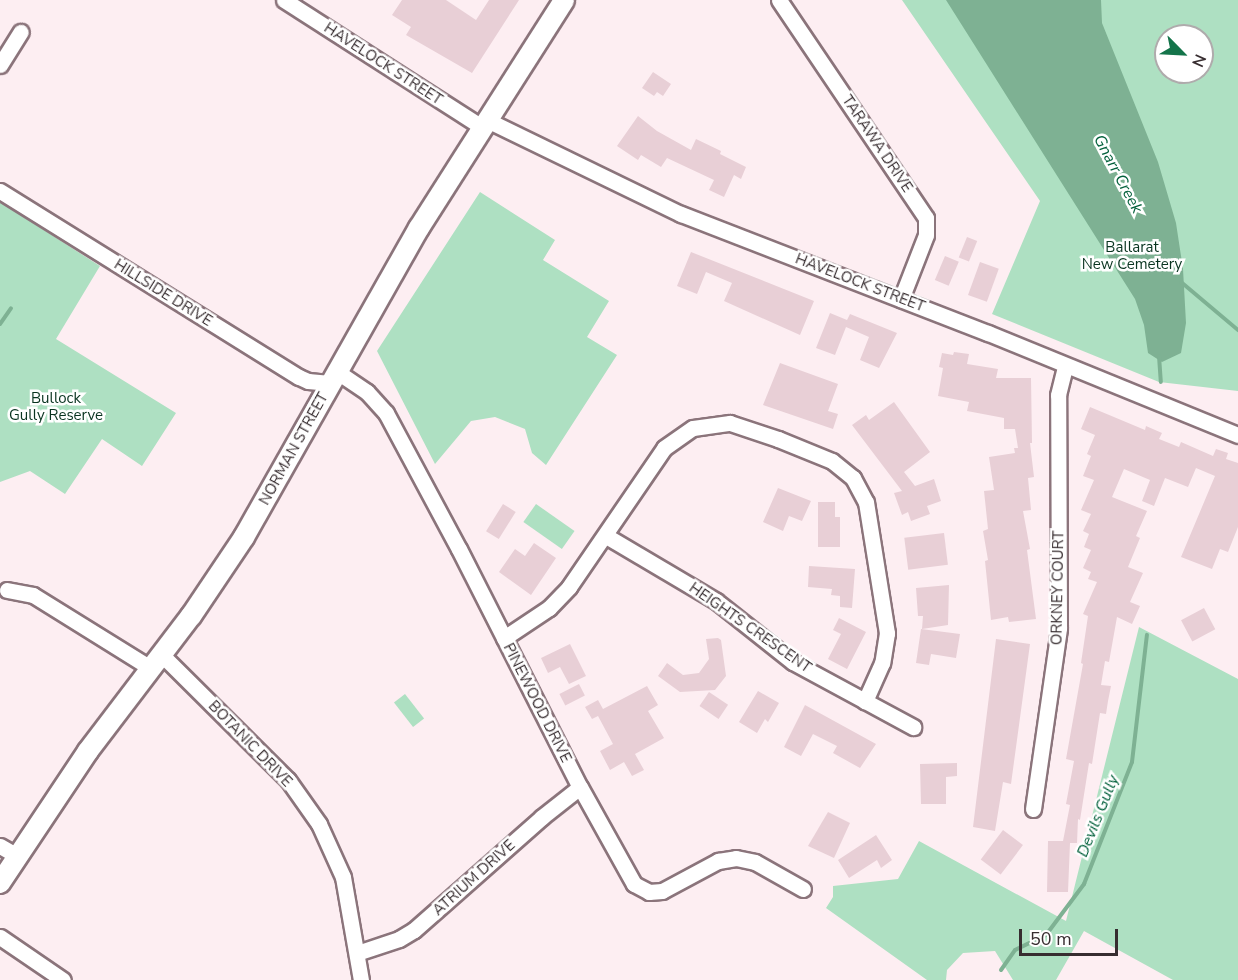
<!DOCTYPE html>
<html>
<head>
<meta charset="utf-8">
<style>
	body { margin:0 }
	#map { position:relative; width:1238px; height:980px; overflow:hidden; background:#fdeef2; font-family:"Nunito Sans",sans-serif }
	div>[style] { position:absolute }
	.green>* { inset:0; background:#aee0c2; transform-origin:0 0 }
	.water>* { inset:0; background:#7eb193 }
	.stream>* { height:4px; margin:-2px; padding:0 2px; transform-origin:2px; border-radius:2px; background:#7eb193 }
	.building>* { inset:0; background:#e8cfd6; transform-origin:0 0 }
	.roads { filter:drop-shadow(2px 0 #8b747b) drop-shadow(-2px 0 #8b747b) drop-shadow(0 2px #8b747b) drop-shadow(0 -2px #8b747b) }
	.minor>* { height:15px; margin:-7.5px; padding:0 7.5px; transform-origin:7.5px; border-radius:7.5px; background:#fff }
	.tertiary>* { height:20px; margin:-10px; padding:0 10px; transform-origin:10px; border-radius:10px; background:#fff }
	span { translate:-50% -50%; white-space:nowrap; text-align:center; line-height:1.15; -webkit-text-stroke:5px #fff; paint-order:stroke }
	.street-label { font-size:15px; color:#372d30 }
	.park-label { font-size:15px; color:#093420 }
	.water-label { font-size:16px; color:#04613c; font-style:italic }
	.north { position:absolute; left:1154px; top:24px; width:60px; height:60px; box-sizing:border-box; background:#fff; border:2px solid #afabac; border-radius:50%; rotate:114deg; font-size:16px; font-weight:700; line-height:24px; text-align:center; color:#372d30 }
	.north::after { content:''; display:block; margin:auto; width:21px; height:27px; background:#14744a; clip-path:polygon(50% 0,100% 100%,50% 72%,0 100%) }
	.scale { position:absolute; left:1019px; top:929px; width:99px; height:27px; box-sizing:border-box; border:3px solid #372d30; border-top:0; padding-left:8px; font-size:18px; line-height:21px; white-space:nowrap; color:#372d30; -webkit-text-stroke:4px #fff; paint-order:stroke }
</style>
</head>
<body>
<div id="map">
	<div class="green">
		<div style="clip-path:polygon(evenodd,902px 0,1238px 0,1238px 391px,1159px 382px,992px 314px,1040px 201px,902px 0,1166px 36px,1202px 36px,1202px 72px,1166px 72px,1166px 36px)"></div>
		<div style="clip-path:polygon(480px 192px,555px 240px,543px 260px,609px 301px,587px 337px,617px 355px,546px 465px,532px 453px,525px 429px,495px 417px,471px 421px,435px 464px,377px 351px)"></div>
		<div style="clip-path:polygon(0 202px,100px 266px,56px 339px,176px 413px,142px 466px,102px 439px,65px 494px,30px 471px,0 482px)"></div>
		<div style="left:536px;top:504px;width:47px;height:22px;rotate:35deg"></div>
		<div style="clip-path:polygon(1139px 627px,1238px 679px,1238px 980px,1173px 980px,1084px 931px,1056px 980px,1013px 980px,995px 951px,963px 953px,947px 970px,946px 980px,927px 980px,826px 908px,833px 897px,833px 886px,898px 879px,919px 841px,1066px 921px)"></div>
		<div style="left:405px;top:694px;width:31px;height:14px;rotate:52deg"></div>
	</div>
	<div class="water">
		<div style="clip-path:polygon(946px 0,1101px 0,1102px 23px,1158px 162px,1176px 223px,1183px 269px,1186px 323px,1181px 353px,1162px 362px,1148px 353px,1144px 325px,1135px 299px)"></div>
	</div>
	<div class="stream">
		<div style="left:1181px;top:282px;width:75px;rotate:40.1deg"></div>
		<div style="left:0;top:324px;width:19px;rotate:-55deg"></div>
		<div style="left:1159px;top:356px;width:26px;rotate:86deg"></div>
		<div style="left:1001px;top:970px;width:24px;rotate:-55deg"></div>
		<div style="left:1015px;top:950px;width:34px;rotate:-26deg"></div>
		<div style="left:1046px;top:935px;width:64px;rotate:-53.3deg"></div>
		<div style="left:1084px;top:884px;width:131px;rotate:-68.5deg"></div>
		<div style="left:1132px;top:762px;width:128px;rotate:-83.3deg"></div>
	</div>
	<div class="building">
		<div style="clip-path:polygon(402px 0,446px 0,476px 20px,489px 0,519px 0,472px 73px,406px 35px,411px 27px,392px 15px)"></div>
		<div style="clip-path:polygon(653px 72px,671px 84px,663px 96px,657px 92px,654px 96px,642px 88px)"></div>
		<div style="clip-path:polygon(638px 116px,657px 131px,691px 150px,696px 139px,721px 151px,720px 154px,746px 167px,741px 179px,734px 175px,724px 197px,709px 190px,714px 180px,667px 158px,661px 167px,641px 155px,638px 160px,617px 146px)"></div>
		<div style="left:967px;top:237px;width:11px;height:22px;rotate:22deg"></div>
		<div style="clip-path:polygon(691px 252px,814px 301px,800px 335px,724px 301px,732px 283px,706px 272px,697px 294px,677px 286px)"></div>
		<div style="left:945px;top:256px;width:15px;height:26px;rotate:23deg"></div>
		<div style="left:980px;top:262px;width:20px;height:35px;rotate:20deg"></div>
		<div style="clip-path:polygon(830px 313px,847px 320px,850px 314px,897px 333px,879px 368px,860px 360px,869px 337px,846px 327px,835px 355px,816px 348px)"></div>
		<div style="clip-path:polygon(954px 352px,969px 354px,967px 364px,998px 369px,996px 378px,1031px 378px,1032px 443px,1030px 443px,1034px 477px,1028px 478px,1031px 510px,1023px 511px,1030px 549px,1027px 550px,1036px 619px,1009px 622px,1008px 617px,991px 620px,985px 561px,988px 560px,983px 531px,988px 529px,984px 491px,994px 490px,989px 457px,1015px 453px,1014px 448px,1018px 448px,1015px 429px,1004px 429px,1004px 418px,967px 411px,969px 402px,938px 396px,943px 368px,939px 367px,942px 353px,953px 355px)"></div>
		<div style="clip-path:polygon(780px 363px,838px 384px,828px 411px,838px 414px,833px 429px,763px 405px)"></div>
		<div style="clip-path:polygon(894px 402px,930px 452px,904px 472px,915px 486px,934px 479px,941px 501px,927px 506px,930px 514px,911px 521px,908px 512px,902px 515px,894px 493px,902px 491px,852px 425px,866px 415px,869px 420px)"></div>
		<div style="clip-path:polygon(1090px 407px,1145px 430px,1146px 426px,1162px 433px,1159px 439px,1179px 447px,1181px 442px,1213px 456px,1216px 449px,1228px 453px,1226px 459px,1238px 463px,1238px 527px,1228px 552px,1220px 549px,1212px 569px,1181px 557px,1215px 476px,1196px 468px,1188px 487px,1165px 478px,1154px 506px,1142px 501px,1150px 480px,1124px 469px,1112px 497px,1147px 511px,1136px 536px,1140px 538px,1128px 567px,1143px 573px,1130px 602px,1140px 606px,1132px 624px,1117px 617px,1109px 662px,1105px 661px,1101px 685px,1111px 686px,1108px 701px,1106px 714px,1100px 713px,1092px 764px,1089px 763px,1080px 820px,1078px 819px,1077px 843px,1070px 843px,1068px 892px,1047px 892px,1048px 841px,1063px 841px,1070px 805px,1066px 804px,1074px 761px,1066px 759px,1083px 664px,1081px 663px,1088px 616px,1083px 614px,1097px 582px,1088px 579px,1091px 572px,1083px 568px,1091px 550px,1084px 547px,1089px 534px,1083px 531px,1091px 514px,1081px 510px,1094px 480px,1083px 476px,1091px 456px,1087px 454px,1095px 435px,1081px 429px)"></div>
		<div style="clip-path:polygon(778px 488px,811px 501px,802px 521px,789px 516px,783px 531px,763px 522px)"></div>
		<div style="clip-path:polygon(818px 502px,835px 502px,835px 517px,840px 517px,840px 547px,818px 547px)"></div>
		<div style="left:503px;top:504px;width:15px;height:32px;rotate:32deg"></div>
		<div style="left:944px;top:533px;width:32px;height:40px;rotate:83deg"></div>
		<div style="clip-path:polygon(534px 543px,556px 558px,531px 595px,499px 572px,515px 549px,525px 556px)"></div>
		<div style="clip-path:polygon(809px 566px,855px 569px,852px 608px,840px 607px,840px 596px,831px 595px,832px 589px,808px 587px)"></div>
		<div style="clip-path:polygon(949px 585px,948px 625px,922px 629px,923px 616px,918px 616px,916px 588px)"></div>
		<div style="left:1204px;top:608px;width:24px;height:26px;rotate:62deg"></div>
		<div style="clip-path:polygon(839px 618px,866px 632px,847px 669px,828px 659px,841px 634px,833px 630px)"></div>
		<div style="clip-path:polygon(921px 629px,960px 634px,956px 658px,931px 654px,929px 665px,916px 663px)"></div>
		<div style="clip-path:polygon(718px 638px,721px 640px,726px 676px,715px 690px,680px 692px,658px 676px,667px 663px,683px 675px,699px 673px,709px 659px,706px 639px)"></div>
		<div style="clip-path:polygon(996px 639px,1030px 644px,1011px 784px,1003px 782px,995px 831px,973px 827px)"></div>
		<div style="clip-path:polygon(570px 644px,586px 676px,569px 684px,560px 667px,548px 673px,541px 658px)"></div>
		<div style="left:579px;top:684px;width:13px;height:22px;rotate:63deg"></div>
		<div style="clip-path:polygon(647px 686px,658px 705px,648px 711px,664px 738px,635px 754px,644px 770px,632px 776px,624px 762px,610px 770px,600px 751px,613px 744px,598px 716px,592px 719px,585px 707px,598px 700px,603px 709px)"></div>
		<div style="clip-path:polygon(758px 691px,779px 703px,768px 722px,765px 719px,757px 733px,739px 722px)"></div>
		<div style="left:709px;top:692px;width:23px;height:17px;rotate:34deg"></div>
		<div style="clip-path:polygon(805px 705px,876px 744px,860px 768px,833px 753px,837px 746px,813px 734px,801px 756px,784px 747px)"></div>
		<div style="clip-path:polygon(957px 763px,957px 776px,946px 777px,946px 804px,921px 804px,920px 764px)"></div>
		<div style="clip-path:polygon(828px 812px,850px 823px,834px 858px,808px 846px)"></div>
		<div style="left:1003px;top:830px;width:25px;height:37px;rotate:37deg"></div>
		<div style="clip-path:polygon(876px 835px,892px 860px,881px 868px,877px 860px,849px 878px,838px 860px)"></div>
	</div>
	<div class="roads">
		<div class="minor">
			<div style="left:284px;top:0;width:235px;rotate:32.7deg"></div>
			<div style="left:779px;top:0;width:263px;rotate:56deg"></div>
			<div style="left:926px;top:218px;width:17px;rotate:90deg"></div>
			<div style="left:926px;top:235px;width:69px;rotate:111.3deg"></div>
			<div style="left:0;top:65px;width:39px;rotate:-58deg"></div>
			<div style="left:487px;top:120px;width:216px;rotate:25.9deg"></div>
			<div style="left:681px;top:214px;width:329px;rotate:21.2deg"></div>
			<div style="left:988px;top:333px;width:270px;rotate:22.2deg"></div>
			<div style="left:0;top:191px;width:352px;rotate:31.9deg"></div>
			<div style="left:299px;top:377px;width:10px;rotate:24deg"></div>
			<div style="left:308px;top:381px;width:22px;rotate:5deg"></div>
			<div style="left:336px;top:371px;width:37px;rotate:34deg"></div>
			<div style="left:367px;top:392px;width:28px;rotate:48deg"></div>
			<div style="left:386px;top:413px;width:154px;rotate:61.8deg"></div>
			<div style="left:459px;top:549px;width:267px;rotate:63.1deg"></div>
			<div style="left:580px;top:787px;width:111px;rotate:60.9deg"></div>
			<div style="left:634px;top:884px;width:17px;rotate:28deg"></div>
			<div style="left:649px;top:892px;width:13px;rotate:-4deg"></div>
			<div style="left:662px;top:891px;width:64px;rotate:-28.2deg"></div>
			<div style="left:718px;top:861px;width:18px;rotate:-9deg"></div>
			<div style="left:736px;top:858px;width:19px;rotate:12deg"></div>
			<div style="left:755px;top:862px;width:55px;rotate:29.4deg"></div>
			<div style="left:7px;top:590px;width:26px;rotate:11deg"></div>
			<div style="left:33px;top:595px;width:140px;rotate:31.9deg"></div>
			<div style="left:504px;top:638px;width:54px;rotate:-33.7deg"></div>
			<div style="left:549px;top:608px;width:29px;rotate:-46deg"></div>
			<div style="left:569px;top:587px;width:168px;rotate:-55.6deg"></div>
			<div style="left:664px;top:448px;width:35px;rotate:-35deg"></div>
			<div style="left:693px;top:428px;width:37px;rotate:-8deg"></div>
			<div style="left:730px;top:423px;width:51px;rotate:18.4deg"></div>
			<div style="left:778px;top:439px;width:58px;rotate:22.2deg"></div>
			<div style="left:832px;top:461px;width:27px;rotate:39deg"></div>
			<div style="left:853px;top:478px;width:27px;rotate:62deg"></div>
			<div style="left:866px;top:502px;width:133px;rotate:80.9deg"></div>
			<div style="left:887px;top:633px;width:30px;rotate:99deg"></div>
			<div style="left:882px;top:663px;width:42px;rotate:114.1deg"></div>
			<div style="left:865px;top:701px;width:82px;rotate:-151.6deg"></div>
			<div style="left:793px;top:662px;width:98px;rotate:-141.6deg"></div>
			<div style="left:716px;top:601px;width:128px;rotate:-149.4deg"></div>
			<div style="left:162px;top:655px;width:177px;rotate:44.8deg"></div>
			<div style="left:288px;top:780px;width:54px;rotate:54.8deg"></div>
			<div style="left:319px;top:824px;width:58px;rotate:65.6deg"></div>
			<div style="left:343px;top:877px;width:105px;rotate:80.1deg"></div>
			<div style="left:865px;top:701px;width:55px;rotate:28.4deg"></div>
			<div style="left:1033px;top:809px;width:183px;rotate:-81.8deg"></div>
			<div style="left:1059px;top:628px;width:233px;rotate:-90.2deg"></div>
			<div style="left:1058px;top:395px;width:30px;rotate:-76deg"></div>
			<div style="left:0;top:846px;width:20px;rotate:30deg"></div>
			<div style="left:0;top:937px;width:76px;rotate:34.3deg"></div>
			<div style="left:357px;top:953px;width:44px;rotate:-18.4deg"></div>
			<div style="left:399px;top:939px;width:17px;rotate:-31deg"></div>
			<div style="left:414px;top:930px;width:171px;rotate:-41.4deg"></div>
			<div style="left:542px;top:817px;width:48px;rotate:-38.3deg"></div>
		</div>
		<div class="tertiary">
			<div style="left:0;top:883px;width:159px;rotate:-56.3deg"></div>
			<div style="left:88px;top:751px;width:170px;rotate:-52.7deg"></div>
			<div style="left:191px;top:616px;width:95px;rotate:-56.1deg"></div>
			<div style="left:244px;top:537px;width:355px;rotate:-60.5deg"></div>
			<div style="left:419px;top:228px;width:270px;rotate:-57.5deg"></div>
		</div>
	</div>
	<div class="street-label">
		<span style="left:383px;top:64px;rotate:33deg">HAVELOCK STREET</span>
		<span style="left:877px;top:144px;rotate:56deg">TARAWA DRIVE</span>
		<span style="left:860px;top:283px;rotate:21deg">HAVELOCK STREET</span>
		<span style="left:163px;top:293px;rotate:32deg">HILLSIDE DRIVE</span>
		<span style="left:294px;top:449px;rotate:-61deg">NORMAN STREET</span>
		<span style="left:1058px;top:588px;rotate:-89deg">ORKNEY COURT</span>
		<span style="left:750px;top:628px;rotate:35deg">HEIGHTS CRESCENT</span>
		<span style="left:537px;top:703px;rotate:63deg">PINEWOOD DRIVE</span>
		<span style="left:250px;top:744px;rotate:46deg">BOTANIC DRIVE</span>
		<span style="left:474px;top:878px;rotate:-42deg">ATRIUM DRIVE</span>
	</div>
	<div class="park-label">
		<span style="left:1132px;top:256px">Ballarat<br>New Cemetery</span>
		<span style="left:56px;top:407px">Bullock<br>Gully Reserve</span>
	</div>
	<div class="water-label">
		<span style="left:1118px;top:174px;rotate:62deg">Gnarr Creek</span>
		<span style="left:1098px;top:816px;rotate:-68deg">Devils Gully</span>
	</div>
	<div class="north">N</div>
	<div class="scale">50 m</div>
</div>
</body>
</html>
